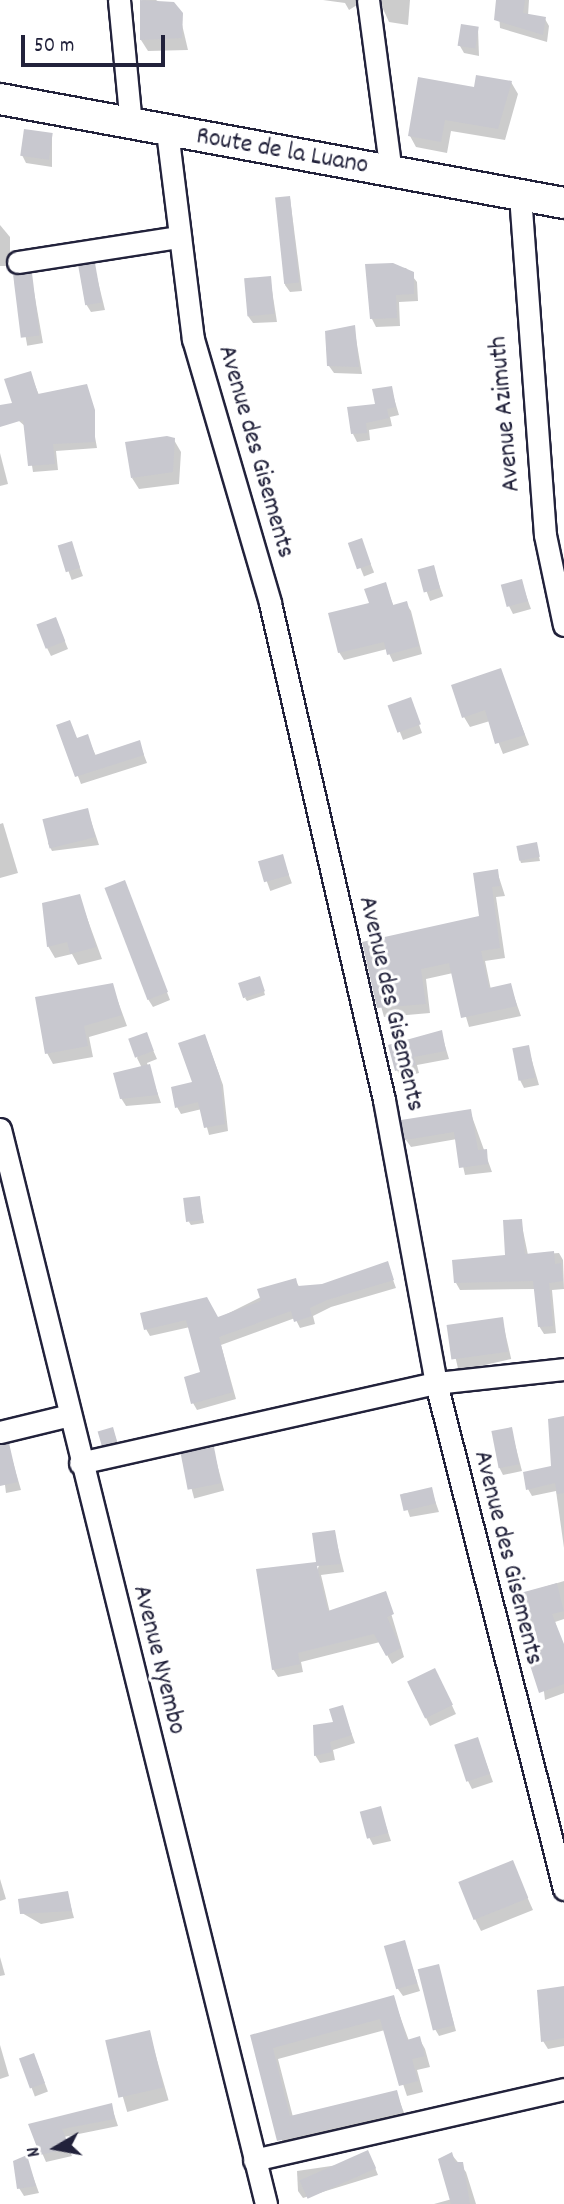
<!DOCTYPE html>
<html>
<head>
<meta charset="utf-8">
<style>
	body { margin:0 }
	#map { position:relative; width:564px; height:2204px; overflow:hidden; background:#fff; font-family:Dekko,sans-serif }
	div>[style] { position:absolute }
	.shadow>* { inset:0; background:#0003; transform-origin:0 0 }
	.building>* { inset:0; background:#c8c8cf; transform-origin:0 0 }
	.roads { filter:drop-shadow(2px 0 #22223b) drop-shadow(-2px 0 #22223b) drop-shadow(0 2px #22223b) drop-shadow(0 -2px #22223b) }
	.street>* { height:21px; margin:-10.5px; padding:0 10.5px; transform-origin:10.5px; border-radius:10.5px; background:#fff }
	.secondary>* { height:30px; margin:-15px; padding:0 15px; transform-origin:15px; border-radius:15px; background:#fff }
	span { translate:-50% -50%; white-space:nowrap; text-align:center; line-height:1.15; -webkit-text-stroke:6px #fff; paint-order:stroke }
	.street-label { font-size:26px; color:#22223b }
	.north { position:absolute; left:21px; top:2113px; width:70px; height:70px; -webkit-text-stroke:5px #fff; paint-order:stroke; rotate:260deg; font-size:19px; font-weight:700; line-height:28px; text-align:center; color:#22223b }
	.north::after { content:''; display:block; margin:auto; width:24px; height:32px; background:#22223b; clip-path:polygon(50% 0,100% 100%,50% 72%,0 100%) }
	.scale { position:absolute; left:21px; top:35px; width:144px; height:32px; box-sizing:border-box; border:4px solid #22223b; border-top:0; padding-left:9px; font-size:21px; line-height:24px; white-space:nowrap; color:#22223b; -webkit-text-stroke:5px #fff; paint-order:stroke }
</style>
</head>
<body>
<div id="map">
	<div class="shadow">
		<div style="clip-path:polygon(142px 0,156px 0,180px 16px,188px 50px,148px 51px,141px 40px)"></div>
		<div style="clip-path:polygon(323px 0,365px 0,349px 10px,345px 3px)"></div>
		<div style="clip-path:polygon(379px 0,410px 0,408px 25px,389px 22px)"></div>
		<div style="clip-path:polygon(498px 0,529px 0,528px 16px,545px 19px,549px 26px,547px 42px,500px 28px)"></div>
		<div style="clip-path:polygon(478px 29px,479px 56px,464px 53px,460px 46px)"></div>
		<div style="clip-path:polygon(511px 82px,518px 94px,505px 140px,451px 131px,447px 153px,416px 147px,410px 136px,475px 89px)"></div>
		<div style="clip-path:polygon(52px 135px,52px 167px,26px 163px,22px 155px)"></div>
		<div style="clip-path:polygon(290px 198px,302px 291px,290px 292px,285px 285px)"></div>
		<div style="clip-path:polygon(0 225px,10px 237px,10px 266px,0 266px)"></div>
		<div style="clip-path:polygon(94px 265px,105px 310px,91px 312px,86px 304px)"></div>
		<div style="clip-path:polygon(367px 266px,406px 268px,417px 282px,418px 301px,399px 302px,400px 326px,376px 327px,372px 319px)"></div>
		<div style="left:31px;top:275px;width:69px;height:16px;rotate:80deg"></div>
		<div style="clip-path:polygon(270px 278px,277px 322px,253px 323px,248px 316px)"></div>
		<div style="clip-path:polygon(354px 327px,362px 374px,334px 373px,329px 366px)"></div>
		<div style="clip-path:polygon(30px 373px,39px 395px,86px 386px,97px 448px,56px 451px,58px 470px,33px 472px,26px 427px,19px 421px)"></div>
		<div style="clip-path:polygon(391px 388px,399px 415px,390px 417px,392px 426px,369px 430px,370px 440px,357px 442px,353px 434px)"></div>
		<div style="clip-path:polygon(174px 440px,181px 452px,179px 484px,139px 489px,132px 478px)"></div>
		<div style="clip-path:polygon(0 453px,8px 484px,0 486px)"></div>
		<div style="left:361px;top:540px;width:35px;height:11px;rotate:68deg"></div>
		<div style="left:71px;top:543px;width:35px;height:12px;rotate:70deg"></div>
		<div style="left:433px;top:568px;width:30px;height:14px;rotate:70deg"></div>
		<div style="clip-path:polygon(521px 581px,531px 609px,513px 614px,509px 606px)"></div>
		<div style="clip-path:polygon(385px 584px,394px 607px,406px 603px,411px 611px,422px 654px,393px 662px,387px 649px,344px 660px,339px 652px)"></div>
		<div style="clip-path:polygon(56px 619px,68px 649px,51px 656px,47px 648px)"></div>
		<div style="clip-path:polygon(500px 670px,529px 745px,503px 754px,490px 721px,470px 727px,464px 717px)"></div>
		<div style="clip-path:polygon(412px 705px,422px 733px,403px 740px,390px 706px)"></div>
		<div style="clip-path:polygon(70px 723px,77px 739px,87px 736px,96px 756px,139px 742px,147px 763px,81px 784px,59px 727px)"></div>
		<div style="clip-path:polygon(87px 809px,99px 845px,52px 851px,48px 843px)"></div>
		<div style="clip-path:polygon(3px 823px,18px 873px,0 878px,0 824px)"></div>
		<div style="clip-path:polygon(536px 844px,540px 861px,521px 863px,520px 860px)"></div>
		<div style="left:282px;top:856px;width:29px;height:23px;rotate:70deg"></div>
		<div style="clip-path:polygon(497px 871px,505px 896px,496px 897px,505px 958px,485px 961px,491px 990px,510px 985px,521px 1016px,469px 1027px,453px 973px,426px 979px,430px 1013px,384px 1017px,364px 944px,481px 917px)"></div>
		<div style="clip-path:polygon(125px 882px,170px 1000px,153px 1007px,148px 999px)"></div>
		<div style="clip-path:polygon(79px 896px,102px 959px,78px 965px,72px 954px,55px 958px,48px 946px)"></div>
		<div style="clip-path:polygon(261px 981px,265px 995px,247px 1001px,245px 998px)"></div>
		<div style="clip-path:polygon(112px 985px,127px 1026px,89px 1037px,93px 1057px,53px 1064px,47px 1053px)"></div>
		<div style="clip-path:polygon(441px 1032px,449px 1059px,417px 1065px,419px 1073px,401px 1078px,397px 1070px)"></div>
		<div style="clip-path:polygon(146px 1034px,157px 1059px,147px 1063px,161px 1103px,126px 1106px,121px 1098px,142px 1068px,137px 1058px)"></div>
		<div style="clip-path:polygon(205px 1036px,223px 1085px,228px 1131px,209px 1135px,202px 1109px,181px 1114px,177px 1107px,194px 1084px)"></div>
		<div style="clip-path:polygon(528px 1047px,539px 1085px,524px 1088px,520px 1080px)"></div>
		<div style="clip-path:polygon(470px 1111px,492px 1172px,465px 1175px,457px 1139px,411px 1147px,406px 1140px)"></div>
		<div style="clip-path:polygon(199px 1198px,204px 1223px,191px 1225px,189px 1222px)"></div>
		<div style="clip-path:polygon(521px 1221px,528px 1255px,559px 1253px,563px 1260px,564px 1289px,552px 1290px,556px 1333px,544px 1334px,539px 1326px,536px 1289px,460px 1290px,456px 1283px,507px 1256px)"></div>
		<div style="clip-path:polygon(387px 1263px,396px 1288px,331px 1307px,313px 1316px,315px 1324px,300px 1328px,295px 1318px,221px 1345px,236px 1399px,197px 1410px,193px 1403px,202px 1374px,190px 1327px,150px 1336px,146px 1329px,143px 1315px,217px 1319px,295px 1280px,300px 1288px,323px 1285px)"></div>
		<div style="left:502px;top:1319px;width:41px;height:54px;rotate:77deg"></div>
		<div style="clip-path:polygon(564px 1418px,564px 1548px,556px 1491px,532px 1496px,528px 1489px,553px 1467px)"></div>
		<div style="clip-path:polygon(511px 1429px,522px 1471px,503px 1475px,499px 1467px)"></div>
		<div style="clip-path:polygon(114px 1433px,118px 1445px,104px 1448px,102px 1444px)"></div>
		<div style="clip-path:polygon(8px 1445px,21px 1490px,6px 1493px,0 1446px)"></div>
		<div style="left:213px;top:1449px;width:43px;height:31px;rotate:75deg"></div>
		<div style="clip-path:polygon(431px 1489px,439px 1512px,410px 1517px,402px 1494px)"></div>
		<div style="clip-path:polygon(334px 1532px,344px 1572px,321px 1575px,330px 1613px,385px 1593px,404px 1657px,392px 1664px,380px 1642px,301px 1662px,303px 1672px,278px 1677px,273px 1669px)"></div>
		<div style="clip-path:polygon(564px 1581px,564px 1619px,555px 1622px,564px 1649px,564px 1693px,545px 1700px,536px 1627px,527px 1629px,515px 1596px)"></div>
		<div style="clip-path:polygon(439px 1678px,456px 1714px,430px 1726px,409px 1683px)"></div>
		<div style="clip-path:polygon(342px 1707px,355px 1743px,333px 1750px,335px 1760px,320px 1763px,315px 1755px)"></div>
		<div style="clip-path:polygon(478px 1740px,493px 1782px,472px 1789px,468px 1781px)"></div>
		<div style="clip-path:polygon(380px 1808px,391px 1841px,373px 1845px,369px 1837px)"></div>
		<div style="clip-path:polygon(512px 1863px,533px 1910px,481px 1931px,475px 1919px)"></div>
		<div style="clip-path:polygon(0 1879px,6px 1899px,0 1901px)"></div>
		<div style="clip-path:polygon(67px 1893px,74px 1918px,41px 1924px,22px 1913px)"></div>
		<div style="clip-path:polygon(404px 1942px,420px 1991px,403px 1996px,398px 1989px)"></div>
		<div style="clip-path:polygon(0 1957px,5px 1975px,0 1976px)"></div>
		<div style="clip-path:polygon(438px 1966px,456px 2031px,439px 2036px,435px 2029px)"></div>
		<div style="clip-path:polygon(564px 1987px,564px 2046px,548px 2049px,543px 2041px)"></div>
		<div style="clip-path:polygon(393px 1997px,409px 2041px,419px 2038px,425px 2049px,430px 2067px,417px 2070px,423px 2092px,407px 2096px,385px 2030px,278px 2059px,293px 2117px,396px 2092px,408px 2123px,285px 2151px,252px 2036px)"></div>
		<div style="left:149px;top:2032px;width:71px;height:43px;rotate:74deg"></div>
		<div style="clip-path:polygon(0 2045px,9px 2076px,0 2079px)"></div>
		<div style="left:34px;top:2055px;width:39px;height:14px;rotate:69deg"></div>
		<div style="clip-path:polygon(111px 2105px,118px 2126px,64px 2137px,72px 2156px,46px 2162px,30px 2125px)"></div>
		<div style="clip-path:polygon(452px 2155px,466px 2172px,476px 2204px,434px 2204px,452px 2199px)"></div>
		<div style="clip-path:polygon(26px 2157px,39px 2193px,24px 2196px,19px 2188px)"></div>
		<div style="clip-path:polygon(372px 2160px,378px 2175px,303px 2198px,298px 2191px,297px 2171px)"></div>
	</div>
	<div class="building">
		<div style="clip-path:polygon(140px 0,174px 2px,183px 13px,182px 38px,140px 40px)"></div>
		<div style="clip-path:polygon(496px 0,525px 0,523px 13px,546px 17px,543px 35px,494px 20px)"></div>
		<div style="left:461px;top:24px;width:18px;height:22px;rotate:9deg"></div>
		<div style="clip-path:polygon(476px 75px,512px 81px,498px 129px,445px 120px,441px 142px,408px 136px,418px 77px,474px 87px)"></div>
		<div style="left:24px;top:129px;width:29px;height:27px;rotate:8deg"></div>
		<div style="left:290px;top:196px;width:87px;height:15px;rotate:84deg"></div>
		<div style="left:95px;top:263px;width:40px;height:17px;rotate:80deg"></div>
		<div style="clip-path:polygon(393px 263px,414px 272px,414px 294px,396px 295px,397px 318px,370px 319px,365px 264px)"></div>
		<div style="left:32px;top:273px;width:63px;height:19px;rotate:83deg"></div>
		<div style="left:271px;top:276px;width:38px;height:27px;rotate:85deg"></div>
		<div style="clip-path:polygon(355px 325px,359px 367px,327px 366px,325px 331px)"></div>
		<div style="clip-path:polygon(31px 371px,38px 394px,87px 384px,95px 410px,95px 442px,53px 444px,55px 464px,28px 466px,23px 420px,0 427px,0 405px,12px 403px,4px 379px)"></div>
		<div style="clip-path:polygon(392px 386px,396px 407px,387px 409px,389px 418px,366px 423px,367px 433px,351px 434px,347px 407px,375px 404px,372px 389px)"></div>
		<div style="clip-path:polygon(167px 436px,175px 438px,173px 472px,131px 478px,125px 442px)"></div>
		<div style="left:362px;top:538px;width:28px;height:15px;rotate:71deg"></div>
		<div style="left:72px;top:541px;width:28px;height:15px;rotate:73deg"></div>
		<div style="left:434px;top:565px;width:24px;height:17px;rotate:75deg"></div>
		<div style="left:522px;top:579px;width:23px;height:22px;rotate:75deg"></div>
		<div style="clip-path:polygon(386px 582px,393px 605px,407px 601px,419px 646px,387px 655px,384px 642px,338px 653px,328px 613px,369px 603px,364px 589px)"></div>
		<div style="left:56px;top:617px;width:26px;height:21px;rotate:69deg"></div>
		<div style="clip-path:polygon(501px 668px,525px 735px,495px 744px,485px 710px,462px 718px,451px 685px)"></div>
		<div style="left:411px;top:697px;width:29px;height:25px;rotate:70deg"></div>
		<div style="clip-path:polygon(70px 720px,77px 738px,88px 734px,95px 755px,140px 740px,144px 755px,75px 777px,56px 725px)"></div>
		<div style="left:88px;top:808px;width:30px;height:47px;rotate:76deg"></div>
		<div style="left:537px;top:842px;width:15px;height:21px;rotate:79deg"></div>
		<div style="left:283px;top:854px;width:22px;height:26px;rotate:74deg"></div>
		<div style="clip-path:polygon(498px 869px,500px 886px,492px 887px,500px 948px,481px 951px,489px 988px,511px 983px,517px 1006px,461px 1018px,449px 963px,421px 969px,426px 1004px,377px 1008px,362px 942px,479px 916px,473px 873px)"></div>
		<div style="left:125px;top:880px;width:120px;height:22px;rotate:69deg"></div>
		<div style="clip-path:polygon(80px 894px,96px 947px,70px 954px,67px 942px,47px 947px,42px 903px)"></div>
		<div style="left:260px;top:976px;width:16px;height:23px;rotate:72deg"></div>
		<div style="clip-path:polygon(113px 983px,122px 1015px,84px 1026px,88px 1046px,45px 1054px,35px 997px)"></div>
		<div style="clip-path:polygon(442px 1030px,446px 1051px,414px 1057px,416px 1065px,395px 1071px,388px 1045px)"></div>
		<div style="left:147px;top:1032px;width:20px;height:20px;rotate:70deg"></div>
		<div style="clip-path:polygon(205px 1034px,220px 1077px,225px 1124px,204px 1128px,198px 1102px,175px 1108px,171px 1087px,192px 1082px,178px 1043px)"></div>
		<div style="left:529px;top:1045px;width:33px;height:17px;rotate:79deg"></div>
		<div style="clip-path:polygon(150px 1064px,158px 1095px,120px 1099px,113px 1073px)"></div>
		<div style="clip-path:polygon(471px 1109px,478px 1150px,487px 1149px,488px 1164px,459px 1168px,454px 1132px,405px 1140px,401px 1120px)"></div>
		<div style="left:200px;top:1196px;width:24px;height:17px;rotate:83deg"></div>
		<div style="clip-path:polygon(522px 1219px,525px 1254px,554px 1251px,555px 1264px,561px 1263px,563px 1281px,549px 1283px,553px 1326px,538px 1327px,533px 1281px,454px 1283px,452px 1260px,505px 1255px,503px 1220px)"></div>
		<div style="clip-path:polygon(388px 1261px,394px 1280px,327px 1300px,310px 1308px,312px 1316px,294px 1322px,291px 1311px,219px 1337px,233px 1392px,191px 1404px,184px 1377px,200px 1372px,186px 1320px,144px 1330px,140px 1313px,207px 1297px,218px 1317px,261px 1301px,257px 1289px,296px 1278px,298px 1286px,322px 1284px)"></div>
		<div style="left:503px;top:1317px;width:35px;height:57px;rotate:82deg"></div>
		<div style="clip-path:polygon(564px 1416px,564px 1493px,557px 1494px,555px 1483px,526px 1490px,523px 1472px,551px 1466px,548px 1419px)"></div>
		<div style="left:113px;top:1427px;width:15px;height:16px;rotate:74deg"></div>
		<div style="left:512px;top:1427px;width:38px;height:21px;rotate:79deg"></div>
		<div style="clip-path:polygon(9px 1443px,18px 1482px,0 1486px,0 1445px)"></div>
		<div style="left:214px;top:1447px;width:37px;height:34px;rotate:79deg"></div>
		<div style="left:432px;top:1487px;width:17px;height:33px;rotate:77deg"></div>
		<div style="clip-path:polygon(335px 1530px,341px 1564px,317px 1566px,328px 1611px,386px 1591px,394px 1614px,387px 1617px,401px 1648px,386px 1656px,374px 1634px,298px 1653px,300px 1664px,272px 1670px,256px 1569px,316px 1562px,312px 1533px)"></div>
		<div style="clip-path:polygon(557px 1583px,564px 1611px,552px 1614px,564px 1644px,564px 1684px,539px 1693px,527px 1656px,541px 1652px,532px 1620px,521px 1622px,513px 1595px)"></div>
		<div style="left:435px;top:1668px;width:41px;height:31px;rotate:64deg"></div>
		<div style="clip-path:polygon(343px 1705px,352px 1735px,330px 1742px,332px 1752px,314px 1756px,313px 1725px,333px 1722px,329px 1709px)"></div>
		<div style="left:478px;top:1737px;width:39px;height:25px;rotate:72deg"></div>
		<div style="left:381px;top:1806px;width:28px;height:22px;rotate:75deg"></div>
		<div style="left:513px;top:1860px;width:41px;height:59px;rotate:68deg"></div>
		<div style="clip-path:polygon(68px 1891px,72px 1911px,20px 1914px,18px 1899px)"></div>
		<div style="left:405px;top:1940px;width:45px;height:22px;rotate:74deg"></div>
		<div style="left:439px;top:1964px;width:63px;height:22px;rotate:76deg"></div>
		<div style="clip-path:polygon(564px 1986px,564px 2038px,541px 2042px,537px 1990px)"></div>
		<div style="clip-path:polygon(394px 1995px,407px 2040px,420px 2036px,425px 2056px,412px 2059px,418px 2081px,399px 2086px,380px 2019px,273px 2048px,290px 2116px,397px 2090px,403px 2112px,277px 2141px,250px 2035px)"></div>
		<div style="left:150px;top:2030px;width:59px;height:46px;rotate:77deg"></div>
		<div style="left:34px;top:2053px;width:32px;height:16px;rotate:70deg"></div>
		<div style="clip-path:polygon(112px 2103px,115px 2119px,62px 2129px,70px 2148px,40px 2155px,28px 2124px)"></div>
		<div style="left:368px;top:2150px;width:20px;height:75px;rotate:66deg"></div>
		<div style="clip-path:polygon(452px 2152px,455px 2162px,463px 2162px,470px 2204px,451px 2204px,438px 2159px)"></div>
		<div style="clip-path:polygon(27px 2155px,36px 2186px,17px 2189px,13px 2161px)"></div>
	</div>
	<div class="roads">
		<div class="street">
			<div style="left:119px;top:0;width:126px;rotate:84.5deg"></div>
			<div style="left:368px;top:0;width:174px;rotate:82.4deg"></div>
			<div style="left:167px;top:131px;width:210px;rotate:82.9deg"></div>
			<div style="left:193px;top:339px;width:275px;rotate:73.7deg"></div>
			<div style="left:270px;top:603px;width:510px;rotate:77.08deg"></div>
			<div style="left:384px;top:1100px;width:288px;rotate:79.6deg"></div>
			<div style="left:436px;top:1383px;width:522px;rotate:75.8deg"></div>
			<div style="left:520px;top:195px;width:341px;rotate:85.8deg"></div>
			<div style="left:545px;top:535px;width:92px;rotate:78.1deg"></div>
			<div style="left:18px;top:262px;width:162px;rotate:-8.9deg"></div>
			<div style="left:0;top:1129px;width:1107px;rotate:76.1deg"></div>
			<div style="left:0;top:1432px;width:72px;rotate:-13.7deg"></div>
			<div style="left:80px;top:1463px;width:365px;rotate:-12.7deg"></div>
			<div style="left:436px;top:1383px;width:129px;rotate:-6.2deg"></div>
			<div style="left:254px;top:2160px;width:318px;rotate:-12.9deg"></div>
		</div>
		<div class="secondary">
			<div style="left:0;top:99px;width:574px;rotate:10.45deg"></div>
		</div>
	</div>
	<div class="street-label">
		<span style="left:282px;top:152px;rotate:10deg">Route de la Luano</span>
		<span style="left:506px;top:414px;rotate:-95deg">Avenue Azimuth</span>
		<span style="left:255px;top:452px;rotate:74deg">Avenue des Gisements</span>
		<span style="left:390px;top:1004px;rotate:77deg">Avenue des Gisements</span>
		<span style="left:507px;top:1558px;rotate:76deg">Avenue des Gisements</span>
		<span style="left:158px;top:1660px;rotate:76deg">Avenue Nyembo</span>
	</div>
	<div class="north">N</div>
	<div class="scale">50 m</div>
</div>
</body>
</html>
